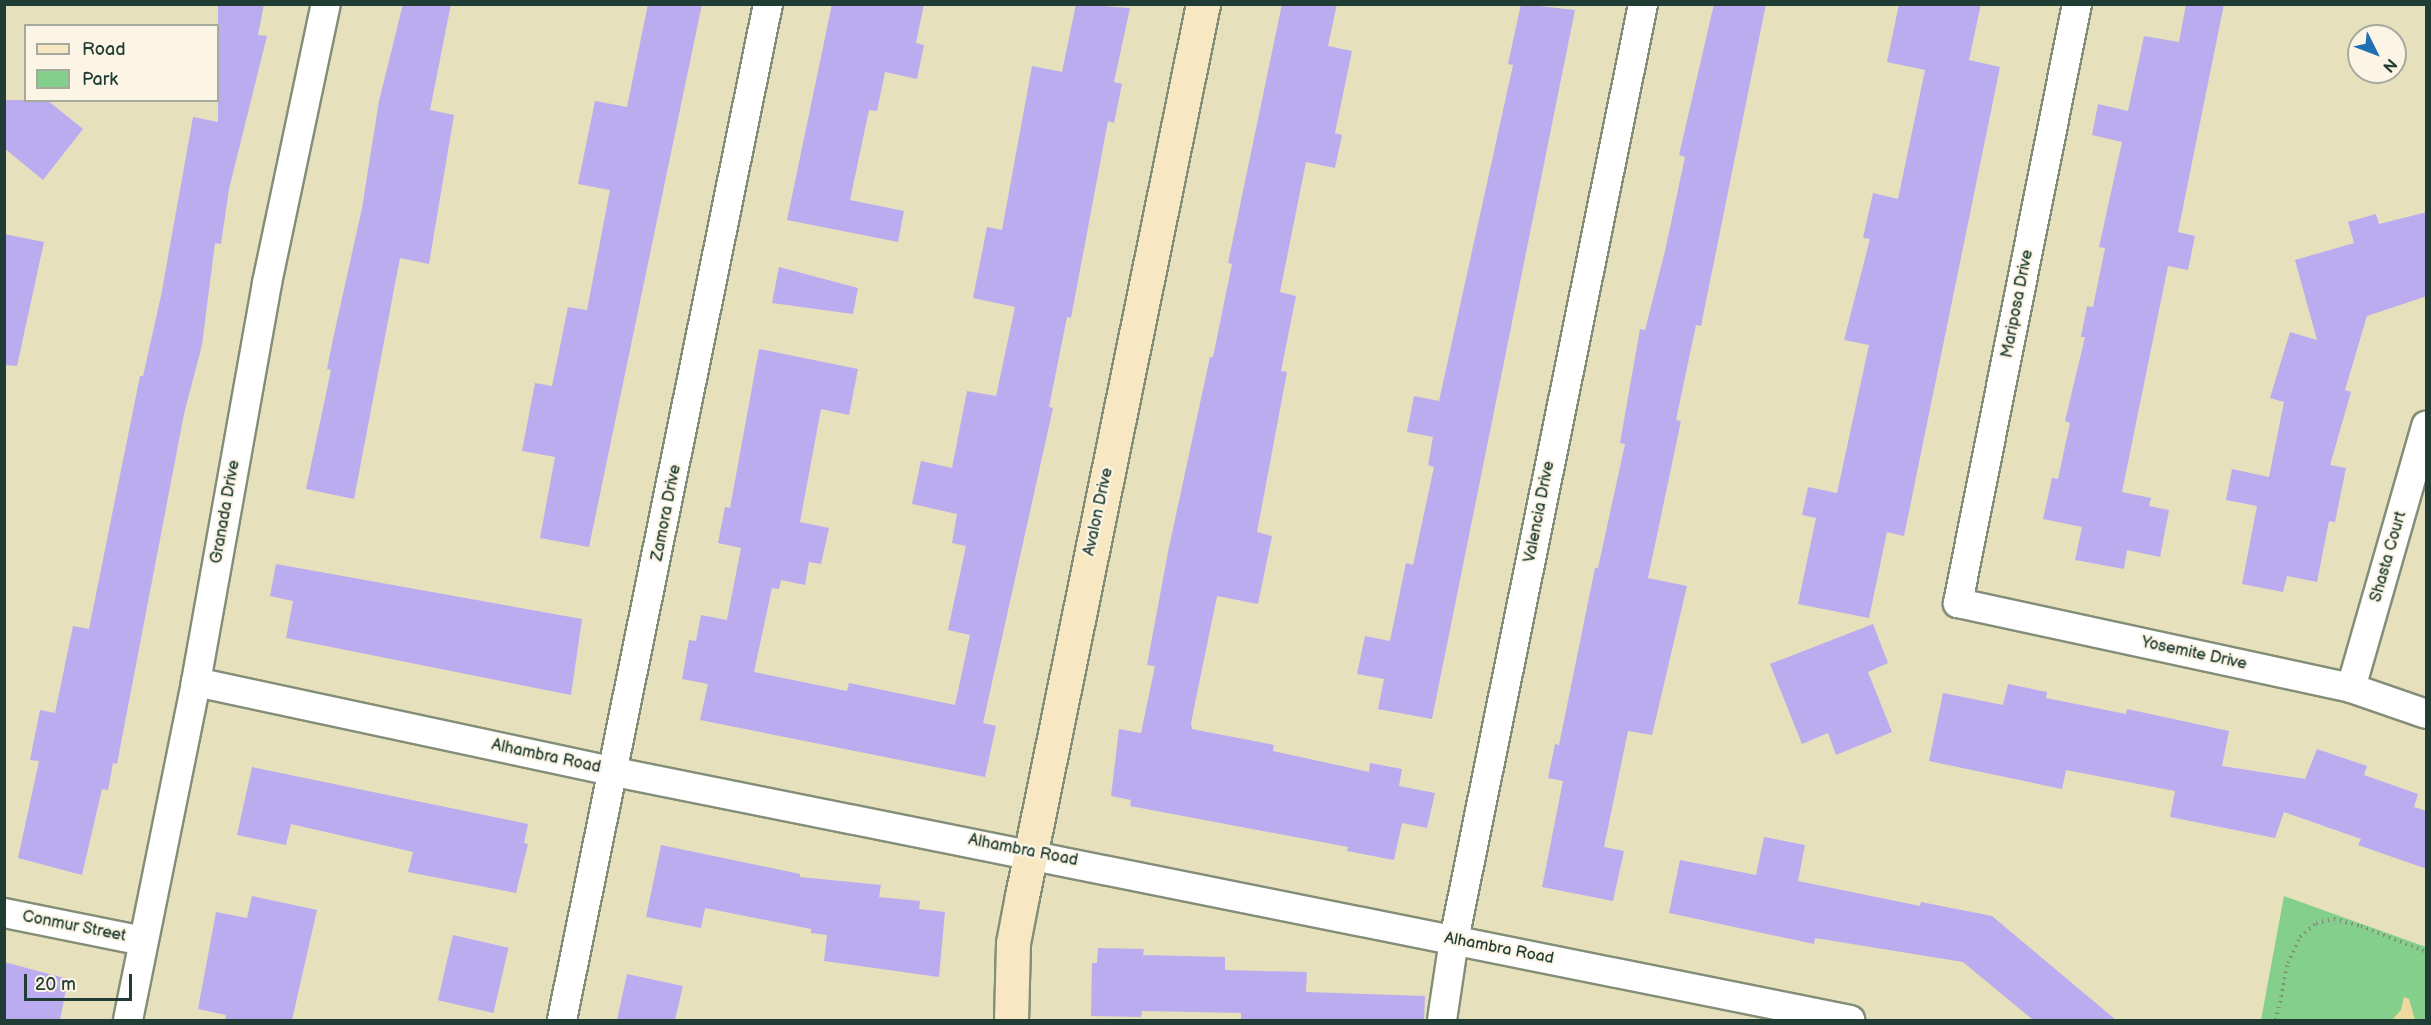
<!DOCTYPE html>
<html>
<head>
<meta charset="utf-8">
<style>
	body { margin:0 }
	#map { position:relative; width:2431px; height:1025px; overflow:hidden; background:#e7e0bc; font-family:"Balsamiq Sans",sans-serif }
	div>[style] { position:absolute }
	.green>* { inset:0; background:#84cf8c }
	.sand>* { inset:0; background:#eeda9e }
	.building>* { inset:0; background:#bbacf0; transform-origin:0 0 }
	.path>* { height:4px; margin-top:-2px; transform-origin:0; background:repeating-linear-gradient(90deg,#838e78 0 1.5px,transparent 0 6px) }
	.roads { filter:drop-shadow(2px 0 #838e78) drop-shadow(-2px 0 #838e78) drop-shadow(0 2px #838e78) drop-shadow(0 -2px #838e78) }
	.street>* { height:28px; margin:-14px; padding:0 14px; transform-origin:14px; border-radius:14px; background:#fff }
	.secondary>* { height:33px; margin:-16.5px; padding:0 16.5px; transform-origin:16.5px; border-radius:16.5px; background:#f7e8c3 }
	span { translate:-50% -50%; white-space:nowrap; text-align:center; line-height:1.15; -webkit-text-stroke:4.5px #fcf5e5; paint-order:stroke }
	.street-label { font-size:16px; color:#1f3d34 }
	.frame { position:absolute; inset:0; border:6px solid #1f3d34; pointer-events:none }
	.legend { position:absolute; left:24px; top:24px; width:195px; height:78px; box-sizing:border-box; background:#fcf5e5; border:2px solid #a4ab9e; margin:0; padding:8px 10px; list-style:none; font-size:18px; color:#1f3d34 }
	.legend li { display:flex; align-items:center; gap:12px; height:30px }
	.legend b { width:30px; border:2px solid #a4ab9e }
	.north { position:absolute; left:2347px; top:24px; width:60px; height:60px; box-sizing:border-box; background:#fcf5e5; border:2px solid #a4ab9e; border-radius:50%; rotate:132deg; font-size:16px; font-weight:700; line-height:24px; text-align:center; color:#1f3d34 }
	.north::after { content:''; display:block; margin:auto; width:21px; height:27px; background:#1f6fb2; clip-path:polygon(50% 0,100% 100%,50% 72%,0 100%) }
	.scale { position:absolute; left:24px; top:974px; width:108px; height:27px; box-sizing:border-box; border:3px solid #1f3d34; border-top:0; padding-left:8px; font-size:18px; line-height:21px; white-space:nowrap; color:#1f3d34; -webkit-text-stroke:4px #fcf5e5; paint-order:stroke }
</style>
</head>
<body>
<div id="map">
	<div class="green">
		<div style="clip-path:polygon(2284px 896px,2426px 947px,2426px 1020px,2261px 1020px)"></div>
	</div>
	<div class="sand">
		<div style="clip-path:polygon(2404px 997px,2409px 999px,2415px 1020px,2392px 1020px,2401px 1010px)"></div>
	</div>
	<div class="building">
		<div style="clip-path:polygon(218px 4px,264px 4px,258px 35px,267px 36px,229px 189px,221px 244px,215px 243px,202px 345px,184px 414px,117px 764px,113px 763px,108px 790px,102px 789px,82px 875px,18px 858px,39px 761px,30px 760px,40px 710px,55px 713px,73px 626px,89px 629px,140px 376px,143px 376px,161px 296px,193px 117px,218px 122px)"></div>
		<div style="clip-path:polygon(403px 4px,451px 4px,430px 110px,454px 115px,429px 264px,400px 258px,354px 499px,306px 489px,331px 370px,327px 369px,333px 339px,362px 208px,379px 101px)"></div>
		<div style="clip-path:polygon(648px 4px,702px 4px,589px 547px,540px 538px,555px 457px,522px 451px,535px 383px,552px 386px,568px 307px,587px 310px,610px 190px,578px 184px,595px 101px,627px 107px)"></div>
		<div style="clip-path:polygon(832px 4px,924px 4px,916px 43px,924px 45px,917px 79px,885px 72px,877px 111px,869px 110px,850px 200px,904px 211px,898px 242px,787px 220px)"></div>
		<div style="clip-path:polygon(1076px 4px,1130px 8px,1114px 82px,1122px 84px,1114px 123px,1108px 121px,1071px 318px,1067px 317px,1049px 407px,1053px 408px,983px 723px,996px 726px,985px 777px,700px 720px,708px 684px,682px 679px,689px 640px,696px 641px,701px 615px,727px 620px,741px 548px,718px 543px,725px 507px,730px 508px,759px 349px,858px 369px,849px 415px,821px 409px,800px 522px,829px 528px,821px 564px,809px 562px,805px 585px,781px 580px,779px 589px,772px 588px,754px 672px,847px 691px,849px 683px,955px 705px,970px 635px,948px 630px,966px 546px,952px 543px,957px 514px,912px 504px,921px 461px,952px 468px,967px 391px,996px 396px,1015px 307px,973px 298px,987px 227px,1002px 230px,1032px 66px,1062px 72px)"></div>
		<div style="clip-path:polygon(1282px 4px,1337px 4px,1328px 46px,1352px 51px,1335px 133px,1342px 135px,1335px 168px,1306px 162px,1280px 292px,1296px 296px,1281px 371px,1287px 372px,1257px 532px,1272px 536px,1258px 604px,1217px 596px,1191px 723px,1192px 729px,1274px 745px,1273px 751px,1369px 772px,1370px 763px,1402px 769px,1399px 786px,1435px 793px,1427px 828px,1402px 823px,1394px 860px,1347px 851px,1348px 847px,1130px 806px,1131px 800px,1111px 796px,1119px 729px,1141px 733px,1155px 666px,1147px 665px,1168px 552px,1210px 357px,1213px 357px,1232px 264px,1228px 263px)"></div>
		<div style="clip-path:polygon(1521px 4px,1575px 10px,1432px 719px,1378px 709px,1384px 679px,1357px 674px,1365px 636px,1390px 641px,1406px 563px,1413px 565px,1434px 467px,1428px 465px,1433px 437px,1407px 432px,1414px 396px,1439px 401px,1513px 65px,1508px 64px)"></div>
		<div style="clip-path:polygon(1714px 4px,1766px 4px,1701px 326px,1696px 325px,1676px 420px,1681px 421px,1648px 578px,1687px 586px,1652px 735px,1628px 731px,1604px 847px,1624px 851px,1613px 901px,1542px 887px,1563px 781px,1548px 778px,1555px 744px,1559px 745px,1595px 568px,1598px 568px,1625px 444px,1620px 443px,1640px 329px,1645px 330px,1665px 251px,1685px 157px,1679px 155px)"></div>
		<div style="clip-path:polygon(1899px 4px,1981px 4px,1969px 60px,2000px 67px,1904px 536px,1887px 532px,1869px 618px,1798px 604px,1816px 518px,1802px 515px,1808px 487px,1837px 493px,1869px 345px,1844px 340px,1870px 239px,1863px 238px,1873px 193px,1898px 199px,1925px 70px,1887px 62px)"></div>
		<div style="clip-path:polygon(2186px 4px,2224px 4px,2178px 232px,2195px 236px,2188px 270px,2168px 266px,2122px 492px,2151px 498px,2149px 506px,2169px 510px,2160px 557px,2127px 550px,2124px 569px,2075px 560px,2082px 527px,2043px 519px,2052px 478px,2058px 479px,2070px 423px,2065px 421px,2085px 337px,2081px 337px,2087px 306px,2093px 307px,2105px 248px,2099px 247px,2122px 142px,2092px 135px,2098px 104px,2128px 111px,2144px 36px,2179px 42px)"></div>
		<div style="clip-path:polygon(4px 100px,47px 100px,83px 129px,43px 180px,4px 148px)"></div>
		<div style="clip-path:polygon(2427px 212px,2427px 296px,2367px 316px,2345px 390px,2351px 392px,2330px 465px,2346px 468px,2335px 522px,2329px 521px,2317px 582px,2287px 576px,2283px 592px,2242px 584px,2257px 506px,2226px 500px,2232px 469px,2269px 477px,2284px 402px,2270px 398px,2290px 332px,2317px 340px,2295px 260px,2354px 243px,2348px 222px,2376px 214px,2379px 224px)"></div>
		<div style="clip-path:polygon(4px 234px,44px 242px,17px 366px,4px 365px)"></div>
		<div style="clip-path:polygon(779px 267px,858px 288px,853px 314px,772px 303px)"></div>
		<div style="clip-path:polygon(276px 564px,582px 619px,571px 695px,286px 638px,293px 601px,270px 596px)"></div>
		<div style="clip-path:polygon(1873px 624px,1888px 663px,1868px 672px,1892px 732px,1836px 755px,1828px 733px,1802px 744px,1770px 664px)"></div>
		<div style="clip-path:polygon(2008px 684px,2047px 692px,2046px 698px,2126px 714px,2127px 709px,2229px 731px,2222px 766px,2305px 779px,2317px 749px,2367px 766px,2364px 775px,2418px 794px,2414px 807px,2427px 811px,2427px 869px,2358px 845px,2361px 839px,2284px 812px,2275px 838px,2170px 817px,2175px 791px,2066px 770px,2062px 789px,1929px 761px,1943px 693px,2003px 705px)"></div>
		<div style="clip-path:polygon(252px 767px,528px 824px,524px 843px,528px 844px,516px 893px,408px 872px,413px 852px,291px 824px,286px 845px,237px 835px)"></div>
		<div style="clip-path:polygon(1764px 837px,1805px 845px,1798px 881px,1920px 906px,1921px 902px,1992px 916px,2116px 1020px,2033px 1020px,1963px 962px,1815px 938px,1814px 944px,1669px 913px,1680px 860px,1756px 875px)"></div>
		<div style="clip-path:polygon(661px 845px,800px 874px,800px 877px,881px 885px,879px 897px,920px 901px,919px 909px,945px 912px,939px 977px,824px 961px,827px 935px,811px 933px,811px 929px,705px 908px,701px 928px,646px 917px)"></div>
		<div style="clip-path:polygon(252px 896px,317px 910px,292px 1020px,225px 1020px,226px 1015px,198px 1009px,216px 912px,247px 918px)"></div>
		<div style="left:453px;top:935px;width:57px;height:67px;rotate:13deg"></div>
		<div style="clip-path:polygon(1098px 948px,1144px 949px,1143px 955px,1225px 957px,1225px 970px,1307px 972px,1306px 992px,1425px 996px,1424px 1020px,1241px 1020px,1241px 1013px,1142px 1011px,1141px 1017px,1091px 1016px,1092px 963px,1097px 963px)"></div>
		<div style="clip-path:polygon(4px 962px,68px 979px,60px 1020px,4px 1020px)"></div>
		<div style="clip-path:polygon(627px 974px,683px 986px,675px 1020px,617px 1020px)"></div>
	</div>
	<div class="path">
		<div style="left:2276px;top:1020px;width:58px;rotate:-78.1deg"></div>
		<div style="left:2288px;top:963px;width:29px;rotate:-65deg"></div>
		<div style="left:2300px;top:937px;width:21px;rotate:-41deg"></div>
		<div style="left:2316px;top:923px;width:18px;rotate:-13deg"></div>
		<div style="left:2334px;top:919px;width:28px;rotate:15deg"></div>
		<div style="left:2361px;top:926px;width:70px;rotate:21.8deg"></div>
	</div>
	<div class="roads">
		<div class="street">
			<div style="left:2077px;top:4px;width:611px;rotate:101.24deg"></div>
			<div style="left:1958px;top:603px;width:402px;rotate:12.2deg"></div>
			<div style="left:2351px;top:688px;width:79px;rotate:19.1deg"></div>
			<div style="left:196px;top:682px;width:429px;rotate:12.1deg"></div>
			<div style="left:615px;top:772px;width:1260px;rotate:11.35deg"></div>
			<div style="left:2351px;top:688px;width:273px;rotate:-74deg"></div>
			<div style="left:4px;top:913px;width:142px;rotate:11.4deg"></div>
			<div style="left:128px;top:1020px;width:345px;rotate:-78.6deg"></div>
			<div style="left:196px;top:682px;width:405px;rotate:-79.9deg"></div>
			<div style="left:267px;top:283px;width:285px;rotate:-78.1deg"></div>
			<div style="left:562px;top:1020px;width:1037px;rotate:-78.54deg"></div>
			<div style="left:1442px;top:1020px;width:81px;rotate:-81.5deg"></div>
			<div style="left:1454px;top:940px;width:955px;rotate:-78.58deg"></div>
		</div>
		<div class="secondary">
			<div style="left:1011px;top:1020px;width:77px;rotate:-88.5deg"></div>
			<div style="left:1013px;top:943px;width:48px;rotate:-79.2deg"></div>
			<div style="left:1022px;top:896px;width:910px;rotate:-78.53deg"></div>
		</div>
	</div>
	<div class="street-label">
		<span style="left:2018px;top:304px;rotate:-79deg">Mariposa Drive</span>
		<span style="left:226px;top:512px;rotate:-80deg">Granada Drive</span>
		<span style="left:1099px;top:512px;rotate:-78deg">Avalon Drive</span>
		<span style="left:1540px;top:512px;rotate:-79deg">Valencia Drive</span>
		<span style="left:667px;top:513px;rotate:-79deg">Zamora Drive</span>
		<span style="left:2389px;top:557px;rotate:-74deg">Shasta Court</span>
		<span style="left:2194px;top:654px;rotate:12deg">Yosemite Drive</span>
		<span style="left:546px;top:757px;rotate:12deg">Alhambra Road</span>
		<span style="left:1023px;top:851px;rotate:11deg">Alhambra Road</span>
		<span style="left:74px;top:927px;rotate:11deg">Conmur Street</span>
		<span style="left:1499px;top:949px;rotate:11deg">Alhambra Road</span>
	</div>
	<div class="frame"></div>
	<ul class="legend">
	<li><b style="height:8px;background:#f7e8c3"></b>Road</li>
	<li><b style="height:16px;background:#84cf8c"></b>Park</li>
	</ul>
	<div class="north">N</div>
	<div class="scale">20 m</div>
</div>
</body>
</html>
